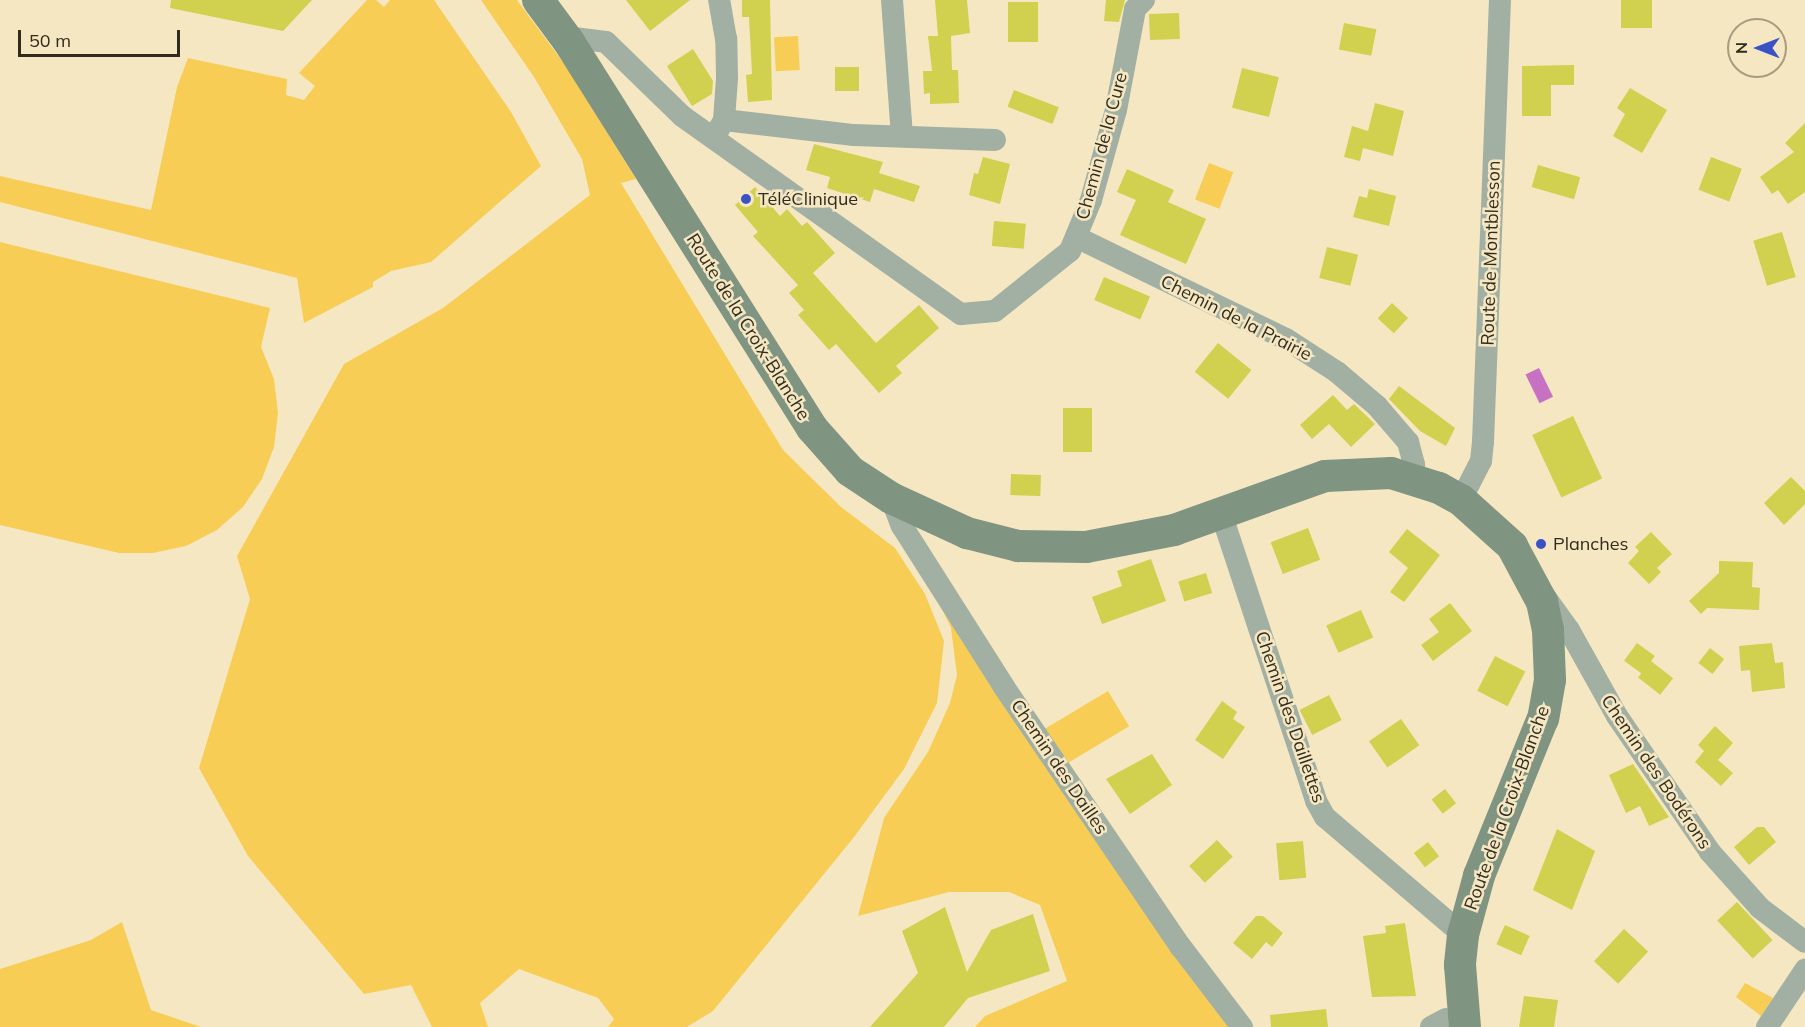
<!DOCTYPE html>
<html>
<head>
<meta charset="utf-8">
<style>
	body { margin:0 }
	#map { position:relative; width:1805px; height:1027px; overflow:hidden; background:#f6e7c3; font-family:Mulish,sans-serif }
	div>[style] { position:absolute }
	.green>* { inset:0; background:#f8cd56; transform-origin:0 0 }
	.water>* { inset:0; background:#c771c2; transform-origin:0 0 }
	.building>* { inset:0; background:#d1d04f; transform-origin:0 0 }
	.street>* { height:22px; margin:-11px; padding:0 11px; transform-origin:11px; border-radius:11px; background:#a2b0a4 }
	.secondary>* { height:32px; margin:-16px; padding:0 16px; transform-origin:16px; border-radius:16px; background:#809482 }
	.dots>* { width:16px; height:16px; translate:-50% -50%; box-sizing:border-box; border:3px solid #f6e7c3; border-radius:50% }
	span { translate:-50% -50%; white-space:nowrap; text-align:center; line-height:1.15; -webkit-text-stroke:5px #f6e7c3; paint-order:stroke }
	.street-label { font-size:18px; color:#302b1c }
	.poi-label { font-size:18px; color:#302b1c }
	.left { translate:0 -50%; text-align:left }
	.north { position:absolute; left:1727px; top:18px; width:60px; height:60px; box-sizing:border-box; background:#f6e7c3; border:2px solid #a79c80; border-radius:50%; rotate:270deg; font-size:16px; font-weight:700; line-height:24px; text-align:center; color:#302b1c }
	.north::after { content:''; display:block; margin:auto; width:21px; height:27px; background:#3953c5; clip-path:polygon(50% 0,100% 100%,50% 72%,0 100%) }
	.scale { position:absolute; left:18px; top:30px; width:162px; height:27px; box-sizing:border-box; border:3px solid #302b1c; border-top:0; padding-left:8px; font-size:18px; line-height:21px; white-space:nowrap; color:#302b1c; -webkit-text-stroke:4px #f6e7c3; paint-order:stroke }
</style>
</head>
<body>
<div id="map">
	<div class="green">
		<div style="clip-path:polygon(367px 0,376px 0,384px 7px,390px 0,434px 0,511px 112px,541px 166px,431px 262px,391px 271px,373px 282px,373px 287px,304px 323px,297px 278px,0 202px,0 176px,151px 210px,177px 87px,188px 58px,287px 79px,286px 95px,304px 100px,315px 86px,299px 73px)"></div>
		<div style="clip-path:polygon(481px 0,517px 0,568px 69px,636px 179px,621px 183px,783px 450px,841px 507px,895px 548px,925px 594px,944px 641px,937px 703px,904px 769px,854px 837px,713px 1011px,687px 1027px,608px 1027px,614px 1019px,598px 998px,519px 969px,480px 1003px,488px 1027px,432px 1027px,411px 985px,364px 994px,248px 856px,199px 768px,250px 599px,237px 556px,344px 364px,443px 308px,590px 195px,582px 159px,534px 77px)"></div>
		<div style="left:798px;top:36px;width:34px;height:24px;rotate:87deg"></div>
		<div style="left:1209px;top:163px;width:26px;height:39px;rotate:21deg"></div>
		<div style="clip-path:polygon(0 242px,270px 308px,261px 347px,274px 379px,278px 413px,274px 447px,262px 479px,243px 507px,217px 530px,186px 546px,153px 553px,119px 553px,0 525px)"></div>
		<div style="clip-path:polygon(936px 596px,1230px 1027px,975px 1027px,985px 1016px,1067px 981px,1040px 905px,1009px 892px,949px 892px,858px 916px,884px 818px,928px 752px,950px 703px,957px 675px,951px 628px)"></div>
		<div style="left:1108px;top:691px;width:41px;height:74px;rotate:59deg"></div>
		<div style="clip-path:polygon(122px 922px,151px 1010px,201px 1027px,0 1027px,0 969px,91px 940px)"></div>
		<div style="clip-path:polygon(1745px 983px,1773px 998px,1761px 1016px,1736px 997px)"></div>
	</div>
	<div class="water">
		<div style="left:1539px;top:368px;width:32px;height:15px;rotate:64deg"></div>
	</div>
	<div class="building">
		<div style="clip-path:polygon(171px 0,312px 0,283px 31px,170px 8px)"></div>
		<div style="clip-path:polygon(626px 0,690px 0,650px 31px)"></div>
		<div style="clip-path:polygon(742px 0,770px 0,772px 100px,748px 102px,746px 75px,752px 74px,749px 17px,742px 17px)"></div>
		<div style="clip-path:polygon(935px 0,967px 0,970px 33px,951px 36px,952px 70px,958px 70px,959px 103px,930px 104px,930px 93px,924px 94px,923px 71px,932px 71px,928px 36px,938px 36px)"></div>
		<div style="clip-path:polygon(1106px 0,1125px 0,1119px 22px,1104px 21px)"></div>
		<div style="left:1621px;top:0;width:31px;height:28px"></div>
		<div style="left:1008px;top:2px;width:30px;height:40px"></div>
		<div style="left:1179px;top:13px;width:26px;height:30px;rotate:88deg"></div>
		<div style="left:1344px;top:23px;width:33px;height:27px;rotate:11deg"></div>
		<div style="clip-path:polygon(693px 49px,713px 81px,712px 94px,692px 106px,667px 66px)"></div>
		<div style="clip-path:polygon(1574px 65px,1574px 85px,1551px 85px,1551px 116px,1522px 116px,1522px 66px)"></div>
		<div style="left:835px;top:67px;width:24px;height:24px"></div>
		<div style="left:1242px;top:68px;width:38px;height:41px;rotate:14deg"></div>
		<div style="clip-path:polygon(1630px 88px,1667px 110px,1642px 153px,1613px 136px,1625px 114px,1617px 108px)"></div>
		<div style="left:1014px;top:90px;width:48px;height:18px;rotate:21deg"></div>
		<div style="clip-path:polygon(1375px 103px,1404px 111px,1393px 156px,1363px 148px,1360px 161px,1344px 157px,1352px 126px,1368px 131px)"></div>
		<div style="clip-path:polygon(1805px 123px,1805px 192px,1788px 204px,1778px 190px,1772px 194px,1760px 177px,1794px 152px,1785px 143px)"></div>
		<div style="clip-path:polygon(814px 144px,883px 162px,879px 173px,920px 186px,914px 202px,874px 189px,870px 202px,827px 188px,830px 177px,806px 170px)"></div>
		<div style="clip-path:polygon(983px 157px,1010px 164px,1000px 204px,969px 195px,974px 173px,978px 174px)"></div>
		<div style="left:1711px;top:157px;width:33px;height:35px;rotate:21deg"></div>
		<div style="left:1538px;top:165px;width:44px;height:23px;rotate:16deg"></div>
		<div style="clip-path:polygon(1127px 169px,1174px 190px,1168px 202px,1206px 219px,1186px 264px,1120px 235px,1136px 200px,1117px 192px)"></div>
		<div style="clip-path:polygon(755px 187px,780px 216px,787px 209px,802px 226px,807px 222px,835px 253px,813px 273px,876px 343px,919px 305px,939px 328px,896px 366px,902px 373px,879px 393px,836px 344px,829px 350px,798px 315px,804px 310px,789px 293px,798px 285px,753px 236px,758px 232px,735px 205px)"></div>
		<div style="clip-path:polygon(1369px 189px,1396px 196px,1389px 226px,1353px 217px,1359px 196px,1367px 198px)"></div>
		<div style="left:994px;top:221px;width:32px;height:25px;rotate:5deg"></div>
		<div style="left:1782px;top:232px;width:47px;height:30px;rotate:73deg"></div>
		<div style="left:1327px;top:247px;width:32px;height:32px;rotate:14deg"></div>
		<div style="left:1104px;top:277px;width:50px;height:25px;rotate:23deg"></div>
		<div style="left:1392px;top:303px;width:22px;height:21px;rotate:43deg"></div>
		<div style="left:1218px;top:343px;width:43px;height:37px;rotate:39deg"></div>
		<div style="clip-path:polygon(1399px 386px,1455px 428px,1446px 446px,1420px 431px,1389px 399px)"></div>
		<div style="clip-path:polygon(1333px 395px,1347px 410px,1354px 404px,1375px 424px,1351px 447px,1329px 424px,1312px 439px,1300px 425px)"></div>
		<div style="left:1063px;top:408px;width:29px;height:44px"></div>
		<div style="left:1573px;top:416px;width:69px;height:45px;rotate:65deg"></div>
		<div style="left:1011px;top:474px;width:30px;height:21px;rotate:2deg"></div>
		<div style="clip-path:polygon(1791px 477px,1805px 491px,1805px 504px,1784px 525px,1764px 503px)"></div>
		<div style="left:1308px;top:528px;width:34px;height:40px;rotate:69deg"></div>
		<div style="clip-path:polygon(1407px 529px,1440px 555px,1404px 602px,1390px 592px,1408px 568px,1389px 552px)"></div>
		<div style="clip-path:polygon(1651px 532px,1672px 554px,1657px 568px,1661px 572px,1649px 584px,1628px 563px,1639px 551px,1635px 547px)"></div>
		<div style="clip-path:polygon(1151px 559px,1166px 601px,1102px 624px,1092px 597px,1122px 586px,1117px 571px)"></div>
		<div style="clip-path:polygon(1719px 561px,1753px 562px,1752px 587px,1760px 588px,1759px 610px,1707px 608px,1701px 614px,1689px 601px,1719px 573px)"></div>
		<div style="left:1206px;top:573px;width:21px;height:29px;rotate:73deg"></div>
		<div style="clip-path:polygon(1450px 603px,1472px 631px,1433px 661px,1421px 645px,1439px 632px,1429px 619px)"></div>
		<div style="left:1361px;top:610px;width:30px;height:38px;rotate:66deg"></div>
		<div style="left:1637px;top:643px;width:22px;height:22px;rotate:36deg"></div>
		<div style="clip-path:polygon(1772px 643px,1775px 663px,1783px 662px,1785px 688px,1752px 692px,1750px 670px,1741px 671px,1739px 646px)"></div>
		<div style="left:1710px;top:648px;width:18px;height:19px;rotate:38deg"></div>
		<div style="left:1495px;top:656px;width:34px;height:39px;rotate:27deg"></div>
		<div style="left:1651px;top:661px;width:28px;height:21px;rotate:38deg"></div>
		<div style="left:1329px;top:695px;width:28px;height:33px;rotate:63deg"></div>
		<div style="clip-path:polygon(1222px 701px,1237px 712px,1233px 719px,1245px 727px,1223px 759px,1195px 740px)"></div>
		<div style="left:1401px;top:719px;width:32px;height:39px;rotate:55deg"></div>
		<div style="clip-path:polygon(1715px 726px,1733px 743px,1718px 760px,1733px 773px,1721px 786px,1695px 762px,1704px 751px,1698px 745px)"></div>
		<div style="clip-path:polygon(1152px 754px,1172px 785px,1130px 814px,1106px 779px)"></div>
		<div style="clip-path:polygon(1633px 764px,1669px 817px,1649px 826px,1640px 806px,1626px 813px,1609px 775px)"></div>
		<div style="left:1445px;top:789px;width:18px;height:17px;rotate:52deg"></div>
		<div style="clip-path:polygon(1757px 827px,1764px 827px,1776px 842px,1749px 865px,1734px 847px)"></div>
		<div style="clip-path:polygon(1557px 829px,1595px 851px,1572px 910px,1533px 890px)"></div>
		<div style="left:1217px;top:840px;width:23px;height:38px;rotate:47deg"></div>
		<div style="left:1303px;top:841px;width:37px;height:27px;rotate:85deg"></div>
		<div style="left:1428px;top:842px;width:18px;height:18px;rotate:52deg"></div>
		<div style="left:1737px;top:902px;width:52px;height:27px;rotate:47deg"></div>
		<div style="clip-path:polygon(945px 907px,967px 972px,991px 930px,1033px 914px,1050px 971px,968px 998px,944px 1027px,870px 1027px,918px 973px,902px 931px)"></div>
		<div style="clip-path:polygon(1256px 916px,1263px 916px,1283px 933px,1272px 947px,1266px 942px,1252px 959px,1233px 943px)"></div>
		<div style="clip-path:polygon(1405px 923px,1416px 996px,1372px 997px,1363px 936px,1386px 933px,1385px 926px)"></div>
		<div style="left:1505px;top:925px;width:27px;height:21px;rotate:24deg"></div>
		<div style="left:1624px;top:929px;width:33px;height:44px;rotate:43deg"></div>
		<div style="clip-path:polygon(1524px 996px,1558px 1000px,1554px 1027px,1519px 1027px)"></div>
		<div style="clip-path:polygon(1326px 1009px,1328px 1027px,1271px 1027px,1270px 1015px)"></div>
	</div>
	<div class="street">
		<div style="left:892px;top:0;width:135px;rotate:85.8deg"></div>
		<div style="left:566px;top:37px;width:40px;rotate:7.1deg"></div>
		<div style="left:606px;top:42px;width:106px;rotate:44.2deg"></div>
		<div style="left:682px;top:116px;width:342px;rotate:35.4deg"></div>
		<div style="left:961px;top:314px;width:34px;rotate:-5deg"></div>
		<div style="left:995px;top:311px;width:96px;rotate:-38.7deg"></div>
		<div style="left:1070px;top:251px;width:55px;rotate:-67.6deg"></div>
		<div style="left:1091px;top:200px;width:93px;rotate:-74.5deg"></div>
		<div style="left:1116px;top:110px;width:103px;rotate:-79.3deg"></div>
		<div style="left:1135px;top:9px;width:13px;rotate:-45deg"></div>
		<div style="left:724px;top:120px;width:131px;rotate:6.6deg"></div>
		<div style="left:854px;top:135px;width:141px;rotate:2deg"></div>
		<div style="left:716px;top:134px;width:16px;rotate:-60deg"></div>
		<div style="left:724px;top:120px;width:42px;rotate:-85.9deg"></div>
		<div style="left:727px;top:78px;width:39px;rotate:-91deg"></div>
		<div style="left:726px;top:39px;width:40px;rotate:-100deg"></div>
		<div style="left:1076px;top:237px;width:233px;rotate:25.9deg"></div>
		<div style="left:1286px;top:339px;width:61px;rotate:32.9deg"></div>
		<div style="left:1337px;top:372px;width:52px;rotate:40.4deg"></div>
		<div style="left:1377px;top:406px;width:48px;rotate:49.3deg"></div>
		<div style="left:1408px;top:442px;width:24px;rotate:75deg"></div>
		<div style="left:1414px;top:465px;width:13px;rotate:99deg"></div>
		<div style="left:891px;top:498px;width:30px;rotate:69deg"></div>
		<div style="left:902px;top:526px;width:191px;rotate:57.6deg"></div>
		<div style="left:1004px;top:687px;width:315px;rotate:55.8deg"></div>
		<div style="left:1181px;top:947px;width:101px;rotate:52.7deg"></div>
		<div style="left:1461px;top:500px;width:44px;rotate:-62.9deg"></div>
		<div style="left:1481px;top:461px;width:19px;rotate:-84deg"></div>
		<div style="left:1483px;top:442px;width:442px;rotate:-87.8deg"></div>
		<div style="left:1221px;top:513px;width:303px;rotate:71.7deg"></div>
		<div style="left:1316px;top:801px;width:18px;rotate:61deg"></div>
		<div style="left:1325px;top:817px;width:182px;rotate:40.5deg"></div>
		<div style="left:1543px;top:594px;width:44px;rotate:54.2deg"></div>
		<div style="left:1569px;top:630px;width:98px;rotate:60.8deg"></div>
		<div style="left:1617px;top:716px;width:165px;rotate:55.6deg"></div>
		<div style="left:1710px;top:852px;width:75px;rotate:48.2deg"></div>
		<div style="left:1760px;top:908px;width:56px;rotate:37.1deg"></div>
		<div style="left:1431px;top:1027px;width:17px;rotate:-28deg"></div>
		<div style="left:1767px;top:1027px;width:69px;rotate:-56.3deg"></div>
	</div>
	<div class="secondary">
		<div style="left:538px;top:0;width:52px;rotate:53.6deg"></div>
		<div style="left:569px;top:42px;width:456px;rotate:57.8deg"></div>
		<div style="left:812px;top:428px;width:57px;rotate:48.5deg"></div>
		<div style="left:850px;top:471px;width:49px;rotate:33.4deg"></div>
		<div style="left:891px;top:498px;width:84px;rotate:24.7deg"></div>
		<div style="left:967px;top:533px;width:53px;rotate:14.3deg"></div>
		<div style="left:1018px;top:546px;width:68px;rotate:0.8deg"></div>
		<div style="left:1086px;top:547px;width:90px;rotate:-10.9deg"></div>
		<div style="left:1174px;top:530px;width:160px;rotate:-19.7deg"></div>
		<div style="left:1325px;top:476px;width:66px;rotate:-2.6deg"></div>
		<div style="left:1391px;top:473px;width:50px;rotate:17.4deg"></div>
		<div style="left:1439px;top:488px;width:25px;rotate:29deg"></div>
		<div style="left:1461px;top:500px;width:69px;rotate:42deg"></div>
		<div style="left:1512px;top:546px;width:64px;rotate:61.8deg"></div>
		<div style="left:1542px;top:602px;width:29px;rotate:78deg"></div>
		<div style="left:1548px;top:630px;width:50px;rotate:87.7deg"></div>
		<div style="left:1550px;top:680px;width:39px;rotate:100deg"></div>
		<div style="left:1543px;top:718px;width:170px;rotate:112.1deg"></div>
		<div style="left:1479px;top:876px;width:61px;rotate:105.2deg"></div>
		<div style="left:1463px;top:935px;width:30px;rotate:96deg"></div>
		<div style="left:1460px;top:965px;width:62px;rotate:85.4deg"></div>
	</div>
	<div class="dots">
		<div style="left:746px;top:199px;background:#3953c5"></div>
		<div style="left:1541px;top:544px;background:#3953c5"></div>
	</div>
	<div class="street-label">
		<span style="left:1102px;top:146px;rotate:-75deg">Chemin de la Cure</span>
		<span style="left:1491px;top:253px;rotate:-88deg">Route de Montblesson</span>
		<span style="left:1236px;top:318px;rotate:27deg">Chemin de la Prairie</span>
		<span style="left:748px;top:327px;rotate:58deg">Route de la Croix-Blanche</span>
		<span style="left:1290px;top:717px;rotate:71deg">Chemin des Daillettes</span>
		<span style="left:1059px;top:767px;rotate:56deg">Chemin des Dailles</span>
		<span style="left:1656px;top:772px;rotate:56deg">Chemin des Bodérons</span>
		<span style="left:1507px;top:808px;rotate:-70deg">Route de la Croix-Blanche</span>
	</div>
	<div class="poi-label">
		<span class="left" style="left:758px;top:199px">TéléClinique</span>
		<span class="left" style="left:1553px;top:544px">Planches</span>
	</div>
	<div class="north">N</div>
	<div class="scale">50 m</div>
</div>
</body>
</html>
